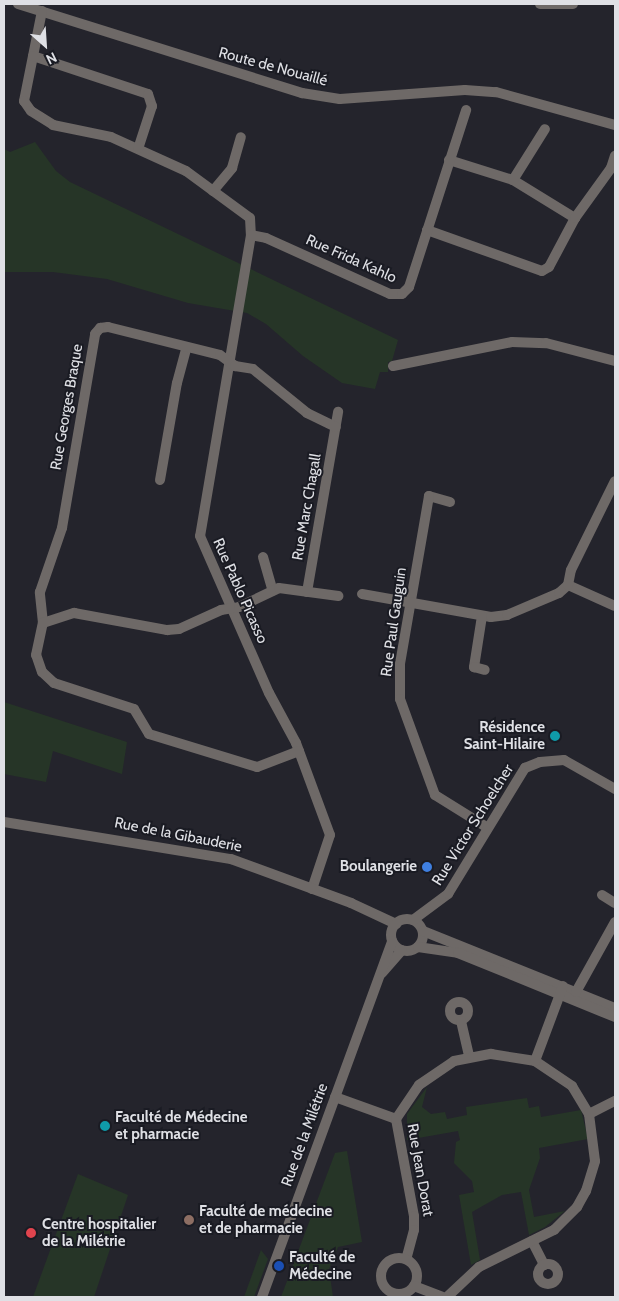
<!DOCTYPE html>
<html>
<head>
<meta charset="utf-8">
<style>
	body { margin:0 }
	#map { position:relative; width:619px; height:1301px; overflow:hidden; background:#24242c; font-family:Cabin,sans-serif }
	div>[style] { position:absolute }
	.green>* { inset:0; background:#263527 }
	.minor>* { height:10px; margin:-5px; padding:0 5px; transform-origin:5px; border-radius:5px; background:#6e6967 }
	.minor>.ring { margin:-5px; padding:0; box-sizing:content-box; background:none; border:10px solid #6e6967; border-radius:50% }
	.dots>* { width:14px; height:14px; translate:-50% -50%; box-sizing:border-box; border:2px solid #1a1b23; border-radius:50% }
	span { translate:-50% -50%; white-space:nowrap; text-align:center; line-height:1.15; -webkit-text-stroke:4px #1a1b23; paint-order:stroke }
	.street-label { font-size:15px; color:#dfe0e5 }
	.poi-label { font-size:15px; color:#dfe0e5; font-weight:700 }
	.right { translate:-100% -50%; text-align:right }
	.left { translate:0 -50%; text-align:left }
	.frame { position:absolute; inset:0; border:5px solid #dfe0e5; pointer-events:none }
	.north { position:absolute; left:20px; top:20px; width:50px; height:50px; -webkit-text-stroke:4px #1a1b23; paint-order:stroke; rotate:154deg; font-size:14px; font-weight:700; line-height:20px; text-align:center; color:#dfe0e5 }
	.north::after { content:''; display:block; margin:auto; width:18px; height:22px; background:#dfe0e5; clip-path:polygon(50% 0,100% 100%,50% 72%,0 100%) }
</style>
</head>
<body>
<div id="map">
	<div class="green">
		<div style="clip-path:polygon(35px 142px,56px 171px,70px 182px,398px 340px,392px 361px,388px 362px,388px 372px,380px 372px,375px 389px,342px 383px,303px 356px,266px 324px,247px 313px,188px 303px,107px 279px,53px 272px,4px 272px,4px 149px,10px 152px)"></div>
		<div style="clip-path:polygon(4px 702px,127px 742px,122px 774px,53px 751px,46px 782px,4px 774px)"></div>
		<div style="clip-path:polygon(427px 1087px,422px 1107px,431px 1114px,445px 1112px,447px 1119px,467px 1115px,466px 1107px,527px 1098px,529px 1108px,539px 1106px,541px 1117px,581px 1110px,588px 1139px,539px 1148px,540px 1158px,529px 1190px,534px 1217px,565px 1211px,545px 1227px,529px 1235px,521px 1192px,502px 1195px,472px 1212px,480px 1260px,471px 1265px,459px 1195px,474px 1192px,472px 1181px,454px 1163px,456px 1142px,460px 1140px,458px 1131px,407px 1140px,407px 1114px)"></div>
		<div style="clip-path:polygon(347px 1151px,362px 1242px,338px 1247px,329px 1269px,333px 1297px,281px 1297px,335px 1153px)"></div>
		<div style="clip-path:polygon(78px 1174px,128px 1195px,94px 1297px,33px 1297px)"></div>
		<div style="clip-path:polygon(261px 1250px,268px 1259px,254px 1297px,244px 1297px)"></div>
	</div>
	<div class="minor">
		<div style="left:18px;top:4px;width:298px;rotate:17.4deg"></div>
		<div style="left:302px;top:93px;width:38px;rotate:9deg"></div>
		<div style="left:340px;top:99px;width:125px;rotate:-4.1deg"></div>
		<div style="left:465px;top:90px;width:31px;rotate:4deg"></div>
		<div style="left:496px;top:92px;width:123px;rotate:15.5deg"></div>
		<div style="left:540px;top:4px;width:33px"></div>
		<div style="left:42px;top:11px;width:92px;rotate:101.3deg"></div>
		<div style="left:24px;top:101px;width:12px;rotate:55deg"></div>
		<div style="left:31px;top:111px;width:26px;rotate:32deg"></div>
		<div style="left:53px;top:125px;width:59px;rotate:11.7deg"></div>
		<div style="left:111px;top:137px;width:82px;rotate:24.4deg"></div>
		<div style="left:186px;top:171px;width:79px;rotate:36.3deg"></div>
		<div style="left:250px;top:218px;width:17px;rotate:87deg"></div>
		<div style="left:251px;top:235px;width:305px;rotate:99.6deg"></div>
		<div style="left:200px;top:536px;width:171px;rotate:66.3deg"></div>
		<div style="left:269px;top:693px;width:57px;rotate:61.6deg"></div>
		<div style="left:296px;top:743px;width:98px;rotate:69.7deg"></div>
		<div style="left:330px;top:835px;width:57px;rotate:108.4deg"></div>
		<div style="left:33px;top:56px;width:121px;rotate:18.3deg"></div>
		<div style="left:148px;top:94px;width:13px;rotate:72deg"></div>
		<div style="left:152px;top:106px;width:45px;rotate:108deg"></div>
		<div style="left:449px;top:160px;width:67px;rotate:17.4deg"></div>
		<div style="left:513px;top:180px;width:73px;rotate:31.5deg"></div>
		<div style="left:513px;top:180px;width:60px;rotate:-57.9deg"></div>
		<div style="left:213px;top:191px;width:30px;rotate:-50deg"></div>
		<div style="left:232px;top:168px;width:32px;rotate:-74deg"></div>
		<div style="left:427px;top:230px;width:122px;rotate:19.6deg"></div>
		<div style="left:542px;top:271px;width:8px;rotate:-30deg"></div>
		<div style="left:549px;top:267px;width:55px;rotate:-62deg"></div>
		<div style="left:575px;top:218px;width:62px;rotate:-54.2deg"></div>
		<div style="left:611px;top:168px;width:13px;rotate:-72deg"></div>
		<div style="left:251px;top:235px;width:15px;rotate:11deg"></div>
		<div style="left:266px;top:238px;width:136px;rotate:24.3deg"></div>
		<div style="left:390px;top:294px;width:12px"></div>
		<div style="left:402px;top:294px;width:10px;rotate:-45deg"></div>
		<div style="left:409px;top:287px;width:186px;rotate:-72.1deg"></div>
		<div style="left:393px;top:366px;width:121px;rotate:-11.4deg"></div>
		<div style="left:512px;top:342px;width:34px;rotate:2deg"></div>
		<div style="left:546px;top:343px;width:71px;rotate:14.6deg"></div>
		<div style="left:160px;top:480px;width:98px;rotate:-80.1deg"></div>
		<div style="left:177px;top:383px;width:35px;rotate:-75deg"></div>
		<div style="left:450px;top:502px;width:22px;rotate:-164deg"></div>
		<div style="left:429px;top:496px;width:170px;rotate:99.8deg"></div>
		<div style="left:400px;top:664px;width:35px;rotate:90deg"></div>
		<div style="left:400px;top:699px;width:102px;rotate:70deg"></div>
		<div style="left:435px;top:795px;width:62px;rotate:31.9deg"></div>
		<div style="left:263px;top:557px;width:35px;rotate:74deg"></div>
		<div style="left:568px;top:585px;width:51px;rotate:24.1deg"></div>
		<div style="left:307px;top:592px;width:183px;rotate:-80.2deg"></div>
		<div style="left:362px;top:594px;width:131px;rotate:10.1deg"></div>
		<div style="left:491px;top:617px;width:16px;rotate:-7deg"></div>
		<div style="left:507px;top:615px;width:56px;rotate:-22.9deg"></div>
		<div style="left:559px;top:593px;width:12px;rotate:-42deg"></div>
		<div style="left:568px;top:585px;width:15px;rotate:-79deg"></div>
		<div style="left:571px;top:570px;width:99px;rotate:-63.7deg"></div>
		<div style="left:482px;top:616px;width:52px;rotate:98.9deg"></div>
		<div style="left:474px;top:667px;width:11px;rotate:15deg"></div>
		<div style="left:43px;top:623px;width:31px;rotate:-96deg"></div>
		<div style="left:40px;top:592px;width:68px;rotate:-71deg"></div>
		<div style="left:62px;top:528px;width:197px;rotate:-80.3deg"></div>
		<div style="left:95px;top:334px;width:8px;rotate:-50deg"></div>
		<div style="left:100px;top:328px;width:8px;rotate:-7deg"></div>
		<div style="left:108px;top:327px;width:115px;rotate:14deg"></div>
		<div style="left:220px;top:355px;width:19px;rotate:36deg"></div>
		<div style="left:235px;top:366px;width:18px;rotate:9deg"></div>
		<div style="left:253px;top:369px;width:70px;rotate:39.2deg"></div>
		<div style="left:307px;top:413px;width:32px;rotate:26deg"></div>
		<div style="left:299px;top:751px;width:45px;rotate:159.1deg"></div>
		<div style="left:257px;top:767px;width:113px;rotate:-163deg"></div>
		<div style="left:149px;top:734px;width:29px;rotate:-121deg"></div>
		<div style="left:134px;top:709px;width:84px;rotate:-162deg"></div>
		<div style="left:54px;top:683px;width:16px;rotate:-137deg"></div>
		<div style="left:42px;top:672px;width:18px;rotate:-109deg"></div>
		<div style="left:36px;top:655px;width:33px;rotate:-78deg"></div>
		<div style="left:43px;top:623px;width:33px;rotate:-18deg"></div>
		<div style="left:74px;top:613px;width:95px;rotate:10.4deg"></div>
		<div style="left:167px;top:630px;width:12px;rotate:-5deg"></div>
		<div style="left:179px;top:629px;width:46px;rotate:-24.3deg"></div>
		<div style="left:221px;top:610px;width:18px;rotate:-9deg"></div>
		<div style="left:239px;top:607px;width:44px;rotate:-25.4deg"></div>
		<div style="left:279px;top:588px;width:60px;rotate:7.7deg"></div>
		<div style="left:4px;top:822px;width:230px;rotate:9.3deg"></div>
		<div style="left:231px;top:859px;width:128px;rotate:20.1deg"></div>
		<div style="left:351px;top:903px;width:50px;rotate:25deg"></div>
		<div style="left:602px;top:895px;width:15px;rotate:32deg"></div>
		<div class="ring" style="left:391px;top:919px;width:22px;height:22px"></div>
		<div style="left:413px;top:920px;width:44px;rotate:-36.6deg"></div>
		<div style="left:448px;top:894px;width:148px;rotate:-58.6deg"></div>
		<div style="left:525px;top:768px;width:16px;rotate:-22deg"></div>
		<div style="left:540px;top:762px;width:24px;rotate:-5deg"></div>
		<div style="left:564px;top:760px;width:59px;rotate:29.6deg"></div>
		<div style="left:423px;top:931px;width:207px;rotate:21.9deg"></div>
		<div style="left:418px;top:947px;width:40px;rotate:8.5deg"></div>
		<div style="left:458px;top:953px;width:170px;rotate:22.2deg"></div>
		<div style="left:382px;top:973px;width:30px;rotate:-49deg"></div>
		<div style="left:576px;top:992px;width:80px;rotate:-60.9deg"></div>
		<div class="ring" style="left:450px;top:1002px;width:8px;height:8px"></div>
		<div style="left:461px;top:1021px;width:36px;rotate:77deg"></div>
		<div style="left:535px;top:1061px;width:45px;rotate:34deg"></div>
		<div style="left:572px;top:1086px;width:33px;rotate:59deg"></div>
		<div style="left:335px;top:1097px;width:65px;rotate:19.8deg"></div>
		<div style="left:396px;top:1119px;width:99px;rotate:79.5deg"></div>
		<div style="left:414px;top:1216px;width:14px;rotate:90deg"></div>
		<div style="left:414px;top:1230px;width:30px;rotate:105deg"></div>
		<div style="left:396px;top:1119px;width:41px;rotate:-55.9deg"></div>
		<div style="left:419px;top:1085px;width:42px;rotate:-34.4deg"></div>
		<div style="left:454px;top:1061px;width:38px;rotate:-11deg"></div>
		<div style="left:491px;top:1054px;width:45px;rotate:9deg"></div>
		<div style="left:535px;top:1061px;width:80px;rotate:-69.5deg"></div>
		<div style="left:532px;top:1241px;width:27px;rotate:63deg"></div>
		<div class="ring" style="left:381px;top:1258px;width:26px;height:26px"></div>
		<div class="ring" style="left:538px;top:1264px;width:10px;height:10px"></div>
		<div style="left:414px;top:1286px;width:30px;rotate:21deg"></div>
		<div style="left:262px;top:1297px;width:379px;rotate:-69.9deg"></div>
		<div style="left:447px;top:1297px;width:44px;rotate:-43.2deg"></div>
		<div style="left:479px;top:1267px;width:84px;rotate:-26.3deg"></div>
		<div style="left:554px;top:1230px;width:33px;rotate:-45deg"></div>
		<div style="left:577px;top:1207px;width:18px;rotate:-61deg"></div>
		<div style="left:586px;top:1191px;width:31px;rotate:-73deg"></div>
		<div style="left:595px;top:1161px;width:47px;rotate:-97.3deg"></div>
		<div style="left:589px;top:1114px;width:29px;rotate:-27deg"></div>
	</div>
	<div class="dots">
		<div style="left:555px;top:736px;background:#0f9aa8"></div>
		<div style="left:427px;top:867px;background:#3f7fe0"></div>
		<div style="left:105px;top:1126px;background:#0f9aa8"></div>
		<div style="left:189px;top:1220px;background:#8d6e63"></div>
		<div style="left:31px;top:1233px;background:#e0444e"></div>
		<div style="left:279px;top:1266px;background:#1a4fb4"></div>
	</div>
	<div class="street-label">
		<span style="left:273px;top:67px;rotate:15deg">Route de Nouaillé</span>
		<span style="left:351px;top:259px;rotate:24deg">Rue Frida Kahlo</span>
		<span style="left:67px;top:407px;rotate:-80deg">Rue Georges Braque</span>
		<span style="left:307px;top:507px;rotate:-80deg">Rue Marc Chagall</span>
		<span style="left:240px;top:591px;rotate:66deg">Rue Pablo Picasso</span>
		<span style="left:394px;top:622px;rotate:-82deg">Rue Paul Gauguin</span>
		<span style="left:473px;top:825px;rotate:-58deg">Rue Victor Schoelcher</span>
		<span style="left:178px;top:835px;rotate:11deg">Rue de la Gibauderie</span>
		<span style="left:305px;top:1135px;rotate:-70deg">Rue de la Milétrie</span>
		<span style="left:420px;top:1170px;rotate:80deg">Rue Jean Dorat</span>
	</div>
	<div class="poi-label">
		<span class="right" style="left:545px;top:736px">Résidence<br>Saint-Hilaire</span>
		<span class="right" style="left:417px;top:867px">Boulangerie</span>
		<span class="left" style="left:115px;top:1126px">Faculté de Médecine<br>et pharmacie</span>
		<span class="left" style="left:199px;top:1220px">Faculté de médecine<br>et de pharmacie</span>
		<span class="left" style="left:42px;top:1233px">Centre hospitalier<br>de la Milétrie</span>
		<span class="left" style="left:289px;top:1266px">Faculté de<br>Médecine</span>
	</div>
	<div class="frame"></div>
	<div class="north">N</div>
</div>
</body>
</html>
